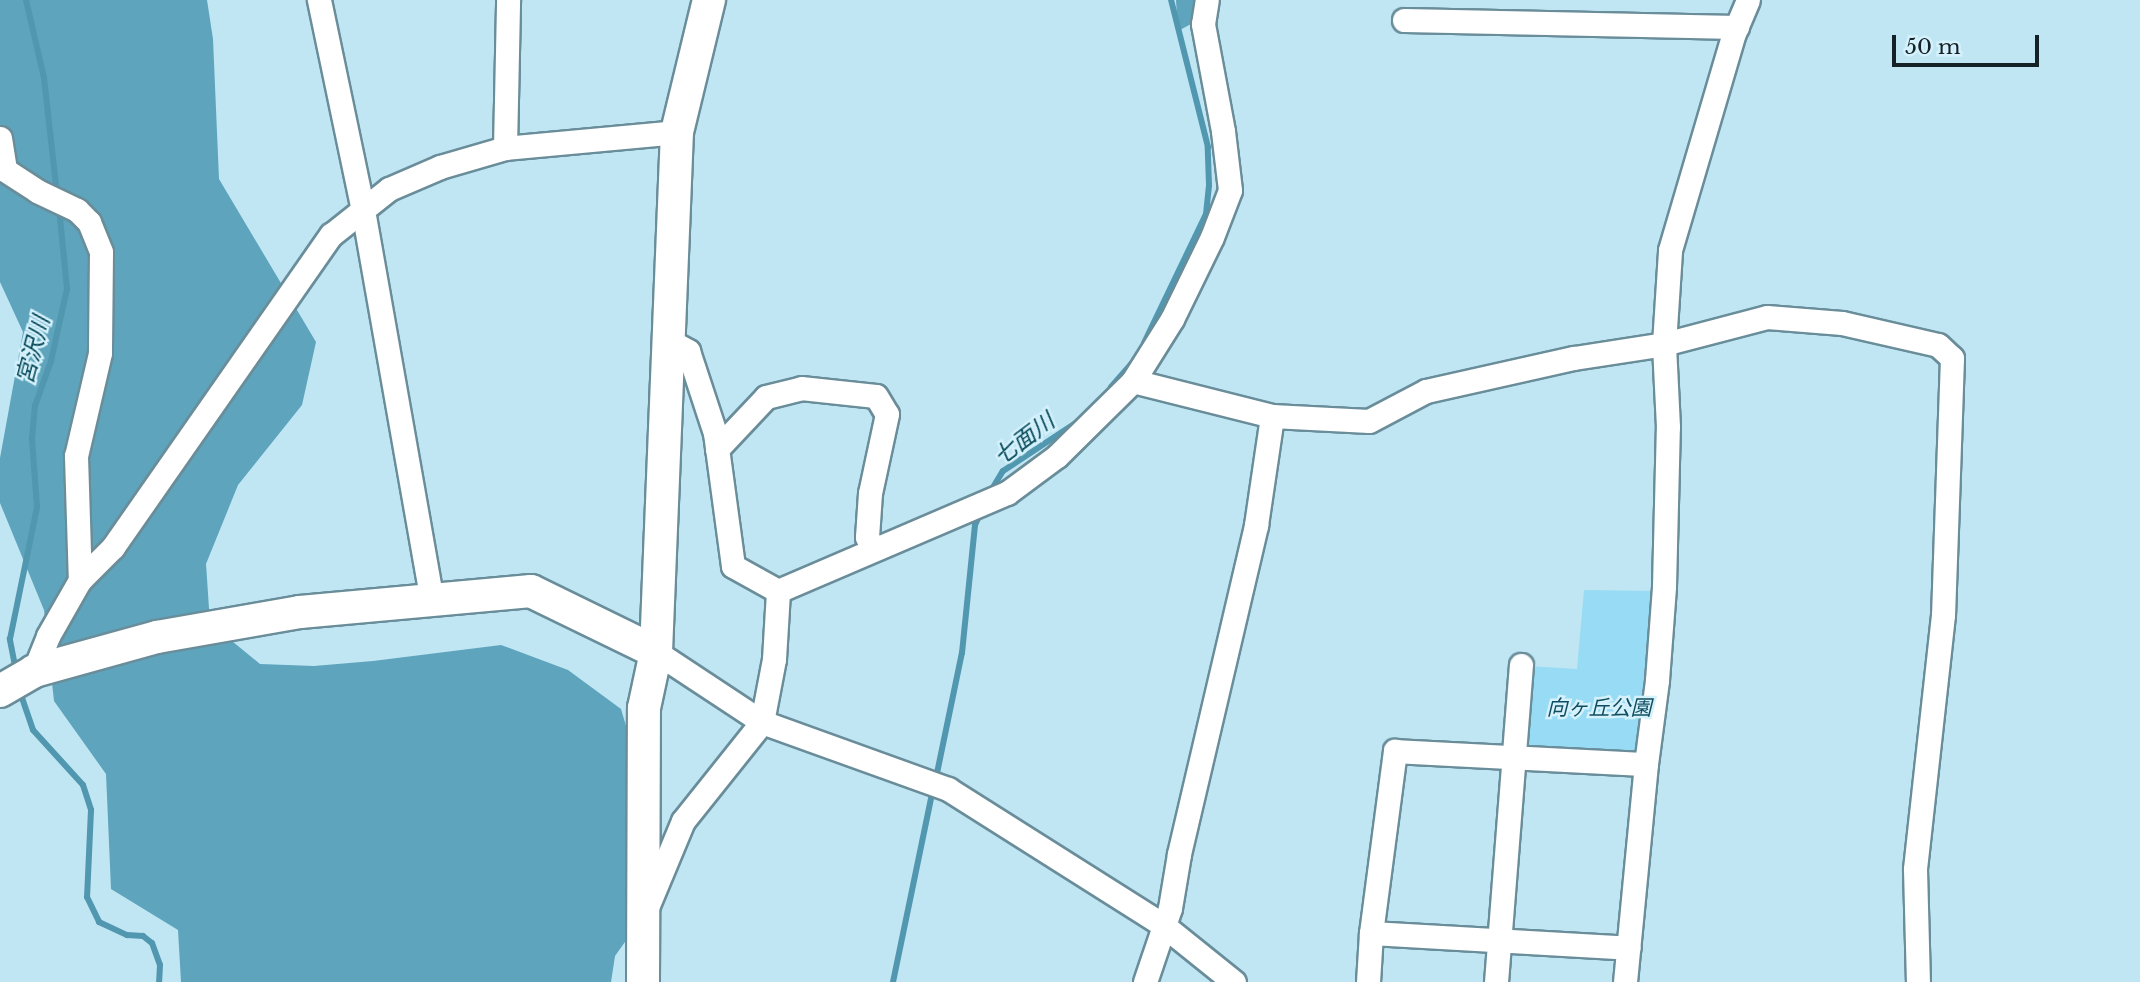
<!DOCTYPE html>
<html>
<head>
<meta charset="utf-8">
<style>
	body { margin:0 }
	#map { position:relative; width:2140px; height:982px; overflow:hidden; background:#c0e6f3; font-family:"Libre Baskerville","Noto Sans JP",serif }
	div>[style] { position:absolute }
	.green>* { inset:0; background:#97dbf4 }
	.forest>* { inset:0; background:#5da4bc }
	.stream>* { height:6px; margin:-3px; padding:0 3px; transform-origin:3px; border-radius:3px; background:#5097af }
	.roads { filter:drop-shadow(2px 0 #6a8d9a) drop-shadow(-2px 0 #6a8d9a) drop-shadow(0 2px #6a8d9a) drop-shadow(0 -2px #6a8d9a) }
	.street>* { height:23px; margin:-11.5px; padding:0 11.5px; transform-origin:11.5px; border-radius:11.5px; background:#fff }
	.secondary>* { height:32px; margin:-16px; padding:0 16px; transform-origin:16px; border-radius:16px; background:#fff }
	span { translate:-50% -50%; white-space:nowrap; text-align:center; line-height:1.15; -webkit-text-stroke:5px #d4f1fc; paint-order:stroke }
	.park-label { font-size:21px; color:#104d5f; font-style:italic }
	.water-label { font-size:23px; color:#024556; font-style:italic }
	.scale { position:absolute; left:1892px; top:35px; width:147px; height:32px; box-sizing:border-box; border:4px solid #142227; border-top:0; padding-left:9px; font-size:21px; line-height:24px; white-space:nowrap; color:#142227; -webkit-text-stroke:5px #d4f1fc; paint-order:stroke }
</style>
</head>
<body>
<div id="map">
	<div class="green">
		<div style="clip-path:polygon(1584px 590px,1657px 591px,1638px 755px,1522px 748px,1527px 666px,1577px 669px)"></div>
	</div>
	<div class="forest">
		<div style="clip-path:polygon(0 0,207px 0,213px 39px,219px 179px,316px 342px,302px 405px,238px 485px,206px 564px,210px 623px,260px 664px,314px 666px,373px 661px,501px 645px,568px 670px,621px 709px,648px 800px,642px 918px,615px 956px,611px 982px,181px 982px,178px 930px,111px 889px,106px 774px,54px 701px,44px 610px,0 503px,0 458px,23px 332px,0 282px)"></div>
		<div style="clip-path:polygon(1176px 0,1197px 0,1193px 23px,1178px 31px)"></div>
	</div>
	<div class="stream">
		<div style="left:26px;top:0;width:80px;rotate:77deg"></div>
		<div style="left:44px;top:78px;width:116px;rotate:83.6deg"></div>
		<div style="left:1144px;top:343px;width:143px;rotate:-64.3deg"></div>
		<div style="left:1206px;top:214px;width:29px;rotate:-84deg"></div>
		<div style="left:1209px;top:185px;width:38px;rotate:-92deg"></div>
		<div style="left:1208px;top:147px;width:152px;rotate:-104.1deg"></div>
		<div style="left:1111px;top:387px;width:30px;rotate:-49deg"></div>
		<div style="left:989px;top:494px;width:27px;rotate:-59deg"></div>
		<div style="left:1003px;top:471px;width:89px;rotate:-33.5deg"></div>
		<div style="left:16px;top:671px;width:33px;rotate:-101deg"></div>
		<div style="left:10px;top:639px;width:135px;rotate:-78.4deg"></div>
		<div style="left:37px;top:507px;width:68px;rotate:-94.2deg"></div>
		<div style="left:32px;top:439px;width:33px;rotate:-85deg"></div>
		<div style="left:35px;top:406px;width:48px;rotate:-70.4deg"></div>
		<div style="left:51px;top:361px;width:74px;rotate:-77.5deg"></div>
		<div style="left:67px;top:289px;width:82px;rotate:-95.6deg"></div>
		<div style="left:20px;top:692px;width:40px;rotate:71.1deg"></div>
		<div style="left:33px;top:730px;width:74px;rotate:47.7deg"></div>
		<div style="left:83px;top:785px;width:26px;rotate:72deg"></div>
		<div style="left:91px;top:810px;width:87px;rotate:92.6deg"></div>
		<div style="left:87px;top:897px;width:28px;rotate:64deg"></div>
		<div style="left:99px;top:922px;width:31px;rotate:25deg"></div>
		<div style="left:127px;top:935px;width:16px;rotate:4deg"></div>
		<div style="left:143px;top:936px;width:11px;rotate:38deg"></div>
		<div style="left:152px;top:943px;width:23px;rotate:70deg"></div>
		<div style="left:160px;top:965px;width:17px;rotate:93deg"></div>
		<div style="left:936px;top:778px;width:128px;rotate:-78.3deg"></div>
		<div style="left:962px;top:653px;width:129px;rotate:-84.2deg"></div>
		<div style="left:975px;top:525px;width:17px;rotate:-65deg"></div>
		<div style="left:893px;top:982px;width:197px;rotate:-78.3deg"></div>
	</div>
	<div class="roads">
		<div class="street">
			<div style="left:319px;top:0;width:215px;rotate:78.2deg"></div>
			<div style="left:363px;top:210px;width:396px;rotate:80deg"></div>
			<div style="left:1404px;top:20px;width:333px;rotate:1.2deg"></div>
			<div style="left:0;top:138px;width:32px;rotate:81deg"></div>
			<div style="left:5px;top:170px;width:38px;rotate:33deg"></div>
			<div style="left:37px;top:191px;width:44px;rotate:25.4deg"></div>
			<div style="left:77px;top:210px;width:17px;rotate:45deg"></div>
			<div style="left:89px;top:222px;width:32px;rotate:68deg"></div>
			<div style="left:101px;top:252px;width:101px;rotate:90.6deg"></div>
			<div style="left:100px;top:353px;width:106px;rotate:103.1deg"></div>
			<div style="left:76px;top:456px;width:124px;rotate:88.2deg"></div>
			<div style="left:505px;top:148px;width:148px;rotate:-88.8deg"></div>
			<div style="left:670px;top:341px;width:21px;rotate:29deg"></div>
			<div style="left:688px;top:351px;width:86px;rotate:71.8deg"></div>
			<div style="left:715px;top:433px;width:134px;rotate:82.3deg"></div>
			<div style="left:733px;top:566px;width:51px;rotate:29.1deg"></div>
			<div style="left:1133px;top:381px;width:143px;rotate:14.1deg"></div>
			<div style="left:1272px;top:416px;width:97px;rotate:3deg"></div>
			<div style="left:1369px;top:421px;width:64px;rotate:-27.8deg"></div>
			<div style="left:1426px;top:391px;width:152px;rotate:-12.6deg"></div>
			<div style="left:1574px;top:358px;width:91px;rotate:-8.8deg"></div>
			<div style="left:1664px;top:344px;width:106px;rotate:-14.7deg"></div>
			<div style="left:1767px;top:317px;width:75px;rotate:4.6deg"></div>
			<div style="left:1842px;top:323px;width:98px;rotate:12.9deg"></div>
			<div style="left:1938px;top:345px;width:19px;rotate:43deg"></div>
			<div style="left:1952px;top:358px;width:257px;rotate:92deg"></div>
			<div style="left:1943px;top:615px;width:256px;rotate:96.3deg"></div>
			<div style="left:1915px;top:869px;width:113px;rotate:88.5deg"></div>
			<div style="left:717px;top:449px;width:71px;rotate:-46.7deg"></div>
			<div style="left:766px;top:397px;width:36px;rotate:-14deg"></div>
			<div style="left:801px;top:388px;width:75px;rotate:6.1deg"></div>
			<div style="left:876px;top:396px;width:21px;rotate:59deg"></div>
			<div style="left:887px;top:414px;width:81px;rotate:102.1deg"></div>
			<div style="left:870px;top:493px;width:44px;rotate:93.9deg"></div>
			<div style="left:867px;top:537px;width:13px;rotate:63deg"></div>
			<div style="left:656px;top:652px;width:127px;rotate:33.4deg"></div>
			<div style="left:762px;top:722px;width:198px;rotate:19.8deg"></div>
			<div style="left:948px;top:789px;width:254px;rotate:32.3deg"></div>
			<div style="left:1163px;top:925px;width:91px;rotate:38.8deg"></div>
			<div style="left:34px;top:671px;width:38px;rotate:-68deg"></div>
			<div style="left:48px;top:636px;width:64px;rotate:-60.3deg"></div>
			<div style="left:80px;top:580px;width:47px;rotate:-45deg"></div>
			<div style="left:113px;top:547px;width:381px;rotate:-55.1deg"></div>
			<div style="left:331px;top:235px;width:74px;rotate:-38.4deg"></div>
			<div style="left:389px;top:189px;width:56px;rotate:-23.3deg"></div>
			<div style="left:440px;top:167px;width:68px;rotate:-16.3deg"></div>
			<div style="left:505px;top:148px;width:173px;rotate:-5.3deg"></div>
			<div style="left:648px;top:905px;width:91px;rotate:-67.4deg"></div>
			<div style="left:683px;top:821px;width:127px;rotate:-51.4deg"></div>
			<div style="left:762px;top:722px;width:64px;rotate:-79.2deg"></div>
			<div style="left:774px;top:659px;width:68px;rotate:-86.6deg"></div>
			<div style="left:778px;top:591px;width:249px;rotate:-23.2deg"></div>
			<div style="left:1007px;top:493px;width:62px;rotate:-36.5deg"></div>
			<div style="left:1057px;top:456px;width:107px;rotate:-44.6deg"></div>
			<div style="left:1133px;top:381px;width:73px;rotate:-57.8deg"></div>
			<div style="left:1172px;top:319px;width:91px;rotate:-64deg"></div>
			<div style="left:1212px;top:237px;width:50px;rotate:-69deg"></div>
			<div style="left:1230px;top:190px;width:59px;rotate:-96.8deg"></div>
			<div style="left:1223px;top:131px;width:109px;rotate:-100.6deg"></div>
			<div style="left:1203px;top:24px;width:24px;rotate:-81deg"></div>
			<div style="left:1371px;top:933px;width:258px;rotate:3.3deg"></div>
			<div style="left:1145px;top:982px;width:78px;rotate:-71.3deg"></div>
			<div style="left:1170px;top:908px;width:55px;rotate:-80.5deg"></div>
			<div style="left:1179px;top:854px;width:338px;rotate:-76.8deg"></div>
			<div style="left:1256px;top:525px;width:110px;rotate:-81.6deg"></div>
			<div style="left:1368px;top:982px;width:49px;rotate:-86.5deg"></div>
			<div style="left:1371px;top:933px;width:184px;rotate:-82.5deg"></div>
			<div style="left:1395px;top:751px;width:251px;rotate:3deg"></div>
			<div style="left:1496px;top:982px;width:318px;rotate:-85.5deg"></div>
			<div style="left:1625px;top:982px;width:219px;rotate:-84.5deg"></div>
			<div style="left:1646px;top:764px;width:85px;rotate:-82.5deg"></div>
			<div style="left:1657px;top:680px;width:94px;rotate:-85.7deg"></div>
			<div style="left:1664px;top:586px;width:159px;rotate:-88.6deg"></div>
			<div style="left:1668px;top:427px;width:83px;rotate:-92.8deg"></div>
			<div style="left:1664px;top:344px;width:94px;rotate:-86.3deg"></div>
			<div style="left:1670px;top:250px;width:226px;rotate:-73.6deg"></div>
			<div style="left:1734px;top:33px;width:36px;rotate:-67deg"></div>
		</div>
		<div class="secondary">
			<div style="left:0;top:691px;width:39px;rotate:-30deg"></div>
			<div style="left:34px;top:671px;width:128px;rotate:-15.5deg"></div>
			<div style="left:157px;top:637px;width:145px;rotate:-9.9deg"></div>
			<div style="left:300px;top:612px;width:232px;rotate:-5.2deg"></div>
			<div style="left:531px;top:591px;width:139px;rotate:26deg"></div>
			<div style="left:643px;top:982px;width:274px;rotate:-89.8deg"></div>
			<div style="left:644px;top:708px;width:57px;rotate:-77.9deg"></div>
			<div style="left:656px;top:652px;width:520px;rotate:-87.69deg"></div>
			<div style="left:677px;top:132px;width:136px;rotate:-76.4deg"></div>
		</div>
	</div>
	<div class="park-label">
		<span style="left:1599px;top:708px">向ヶ丘公園</span>
	</div>
	<div class="water-label">
		<span style="left:33px;top:350px;rotate:-75deg">宮沢川</span>
		<span style="left:1024px;top:439px;rotate:-37deg">七面川</span>
	</div>
	<div class="scale">50 m</div>
</div>
</body>
</html>
